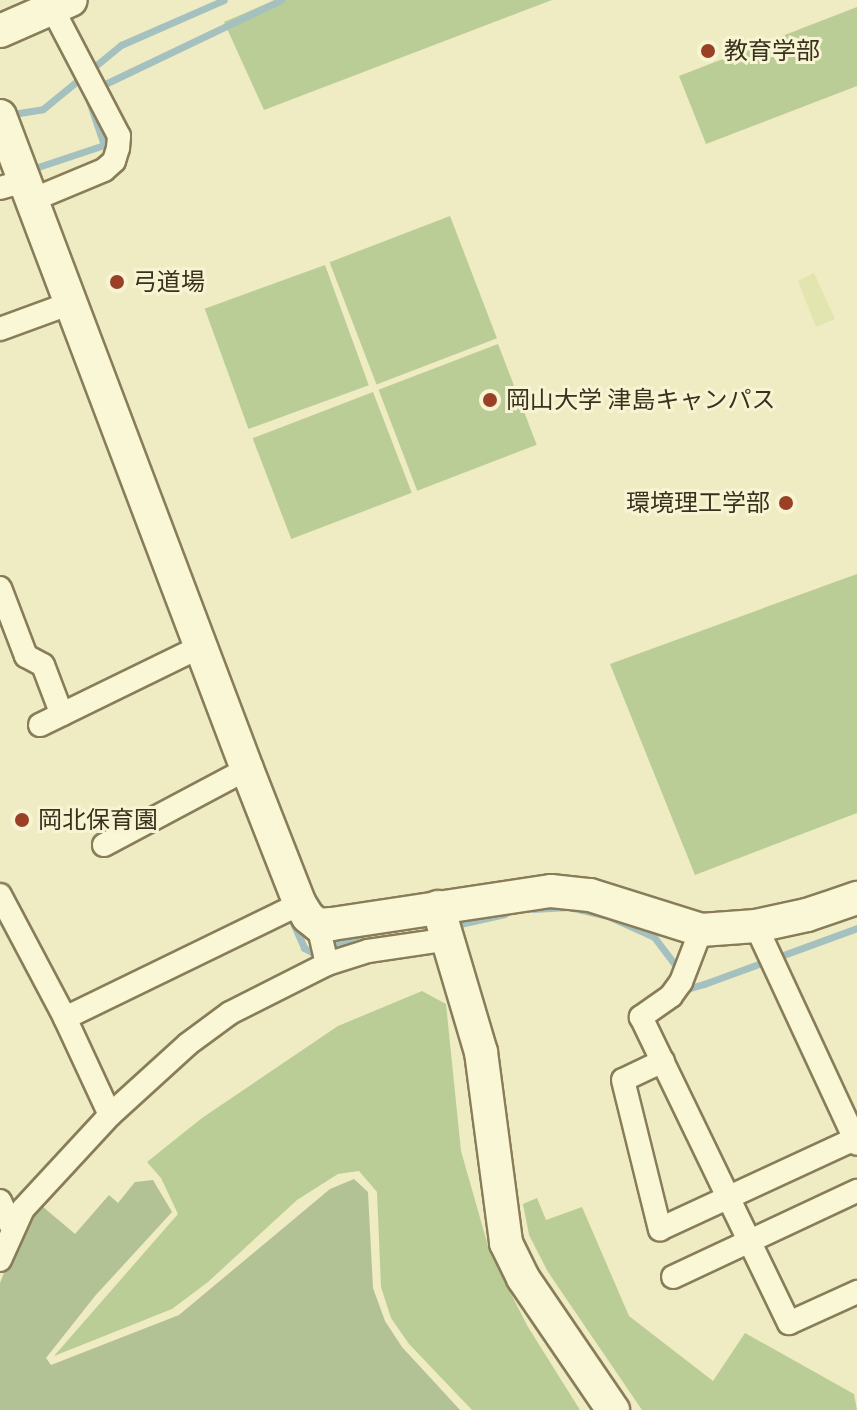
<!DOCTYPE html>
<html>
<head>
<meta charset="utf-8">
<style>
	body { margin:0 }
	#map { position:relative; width:857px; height:1410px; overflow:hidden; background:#efebc2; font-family:"Source Serif 4","Noto Sans JP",serif }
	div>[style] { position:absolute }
	.farmland>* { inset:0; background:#e2e5af }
	.green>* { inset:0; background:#bbcd96; transform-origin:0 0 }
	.cemetery>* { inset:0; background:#b3c295 }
	.stream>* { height:7px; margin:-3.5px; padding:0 3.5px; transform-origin:3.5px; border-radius:3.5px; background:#a5c1bf }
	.roads { filter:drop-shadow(2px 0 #897d59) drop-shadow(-2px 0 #897d59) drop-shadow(0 2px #897d59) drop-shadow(0 -2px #897d59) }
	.street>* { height:22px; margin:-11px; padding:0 11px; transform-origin:11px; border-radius:11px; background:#f9f7d6 }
	.secondary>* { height:32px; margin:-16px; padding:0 16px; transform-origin:16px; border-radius:16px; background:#f9f7d6 }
	.dots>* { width:22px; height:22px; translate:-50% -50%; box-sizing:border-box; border:4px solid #f6f4d2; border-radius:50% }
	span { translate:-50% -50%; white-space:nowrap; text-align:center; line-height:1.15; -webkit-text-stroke:6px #f6f4d2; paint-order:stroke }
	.poi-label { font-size:24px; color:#39311d }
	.left { translate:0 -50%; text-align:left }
	.right { translate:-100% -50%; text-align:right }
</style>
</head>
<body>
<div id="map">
	<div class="farmland">
		<div style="clip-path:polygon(814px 273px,835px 319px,816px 327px,798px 281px)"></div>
	</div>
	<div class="green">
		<div style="clip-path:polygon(275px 0,552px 0,264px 110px,224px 22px)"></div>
		<div style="clip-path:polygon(857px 7px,857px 86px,706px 144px,679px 76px)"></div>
		<div style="left:450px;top:216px;width:131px;height:129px;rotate:69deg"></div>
		<div style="left:325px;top:265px;width:128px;height:128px;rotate:70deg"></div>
		<div style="left:498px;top:344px;width:108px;height:128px;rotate:69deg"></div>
		<div style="left:373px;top:392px;width:108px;height:129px;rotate:69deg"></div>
		<div style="clip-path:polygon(857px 574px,857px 813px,695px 875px,610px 664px)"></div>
		<div style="clip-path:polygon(422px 991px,446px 1004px,461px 1151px,490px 1253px,528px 1327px,580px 1410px,472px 1410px,409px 1344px,391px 1318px,381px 1287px,377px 1192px,359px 1171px,338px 1174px,297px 1200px,208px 1282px,172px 1309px,54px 1356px,178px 1214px,161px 1178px,147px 1162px,202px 1118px,338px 1026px)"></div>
		<div style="clip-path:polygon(537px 1198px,546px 1220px,582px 1207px,629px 1316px,713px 1381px,745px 1333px,854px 1394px,857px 1410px,642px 1410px,548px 1272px,529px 1235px,523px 1204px)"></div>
	</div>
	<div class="cemetery">
		<div style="clip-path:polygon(354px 1179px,368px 1192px,373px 1288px,385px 1321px,402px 1347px,460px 1410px,0 1410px,0 1283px,22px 1227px,42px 1206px,75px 1234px,109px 1195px,118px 1203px,135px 1182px,153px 1180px,172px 1212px,95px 1296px,46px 1358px,51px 1365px,179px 1315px,330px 1189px)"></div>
	</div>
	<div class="stream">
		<div style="left:105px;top:84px;width:195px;rotate:-25.5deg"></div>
		<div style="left:13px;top:114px;width:30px;rotate:-9deg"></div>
		<div style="left:43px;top:109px;width:101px;rotate:-39.4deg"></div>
		<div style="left:121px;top:45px;width:112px;rotate:-23.6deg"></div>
		<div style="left:32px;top:169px;width:76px;rotate:-18.4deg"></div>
		<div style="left:104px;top:145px;width:46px;rotate:-108.8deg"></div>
		<div style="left:533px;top:909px;width:36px;rotate:-3deg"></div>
		<div style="left:569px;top:907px;width:40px;rotate:13deg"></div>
		<div style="left:608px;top:916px;width:51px;rotate:24.5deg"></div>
		<div style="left:654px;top:937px;width:41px;rotate:52.9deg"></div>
		<div style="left:290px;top:916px;width:35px;rotate:66deg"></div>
		<div style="left:304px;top:948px;width:9px;rotate:27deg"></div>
		<div style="left:312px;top:952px;width:51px;rotate:-19.5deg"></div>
		<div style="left:451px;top:926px;width:55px;rotate:-12.5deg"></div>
		<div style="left:685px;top:980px;width:9px;rotate:58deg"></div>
		<div style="left:690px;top:988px;width:15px;rotate:-16deg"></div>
		<div style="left:704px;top:984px;width:163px;rotate:-20.1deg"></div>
	</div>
	<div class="roads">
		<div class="street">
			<div style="left:0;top:188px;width:25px;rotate:-16deg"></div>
			<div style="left:32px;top:200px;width:78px;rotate:-22.6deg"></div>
			<div style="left:104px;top:170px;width:13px;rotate:-42deg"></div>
			<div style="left:114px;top:161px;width:14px;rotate:-73deg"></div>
			<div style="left:118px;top:148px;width:12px;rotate:-85deg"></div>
			<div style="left:119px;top:136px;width:144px;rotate:-117.6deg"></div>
			<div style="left:0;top:329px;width:76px;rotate:-20.1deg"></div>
			<div style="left:0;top:588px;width:73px;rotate:69.1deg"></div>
			<div style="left:26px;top:656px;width:19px;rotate:28deg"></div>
			<div style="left:43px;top:665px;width:53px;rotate:69.2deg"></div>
			<div style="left:40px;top:725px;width:178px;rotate:-26deg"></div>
			<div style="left:104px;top:845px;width:162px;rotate:-28deg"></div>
			<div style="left:0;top:895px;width:139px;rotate:62.1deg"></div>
			<div style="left:65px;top:1018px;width:107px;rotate:65.1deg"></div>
			<div style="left:110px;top:1115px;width:128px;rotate:132.8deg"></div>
			<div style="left:23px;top:1209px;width:56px;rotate:114.3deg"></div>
			<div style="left:756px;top:926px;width:240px;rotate:65.1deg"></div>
			<div style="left:701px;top:930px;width:56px;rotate:111deg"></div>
			<div style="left:681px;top:982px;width:17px;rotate:126deg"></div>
			<div style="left:671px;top:996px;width:37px;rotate:145deg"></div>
			<div style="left:641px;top:1017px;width:340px;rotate:64.2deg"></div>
			<div style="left:789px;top:1323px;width:75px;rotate:-24.5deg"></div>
			<div style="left:327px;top:964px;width:43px;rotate:-17.6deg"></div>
			<div style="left:368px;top:951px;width:82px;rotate:-8.4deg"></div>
			<div style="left:65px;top:1018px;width:261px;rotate:-25.9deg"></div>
			<div style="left:663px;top:1061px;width:44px;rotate:154.6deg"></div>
			<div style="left:623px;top:1080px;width:154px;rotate:76.1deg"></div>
			<div style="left:660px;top:1229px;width:215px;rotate:-24.8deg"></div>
			<div style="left:110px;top:1115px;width:105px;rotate:-42.3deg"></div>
			<div style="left:188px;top:1044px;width:52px;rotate:-36.4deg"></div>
			<div style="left:230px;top:1013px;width:109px;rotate:-26.8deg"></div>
			<div style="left:327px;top:964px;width:40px;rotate:-103deg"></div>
			<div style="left:0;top:1201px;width:30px;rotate:66deg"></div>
			<div style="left:673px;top:1277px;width:203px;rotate:-25.1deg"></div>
		</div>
		<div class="secondary">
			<div style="left:0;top:31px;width:77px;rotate:-23.6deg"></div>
			<div style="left:0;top:116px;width:698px;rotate:69.28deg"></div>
			<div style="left:247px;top:769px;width:145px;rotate:68.6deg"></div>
			<div style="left:300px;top:904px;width:15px;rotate:58deg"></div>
			<div style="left:308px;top:917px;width:13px;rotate:39deg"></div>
			<div style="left:318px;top:925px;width:14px;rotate:-4deg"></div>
			<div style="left:332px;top:924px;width:221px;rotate:-8.6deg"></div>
			<div style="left:551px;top:891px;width:39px;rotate:6deg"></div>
			<div style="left:590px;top:895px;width:116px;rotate:17.5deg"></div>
			<div style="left:701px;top:930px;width:55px;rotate:-4.2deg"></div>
			<div style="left:756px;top:926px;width:52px;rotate:-12.2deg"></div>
			<div style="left:807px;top:915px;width:53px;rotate:-18.8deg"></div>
			<div style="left:438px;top:907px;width:151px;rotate:73.5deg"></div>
			<div style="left:481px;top:1052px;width:193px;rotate:82.5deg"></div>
			<div style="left:506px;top:1243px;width:39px;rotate:64deg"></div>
			<div style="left:523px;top:1278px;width:160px;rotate:55.7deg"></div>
		</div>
	</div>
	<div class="dots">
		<div style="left:708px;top:51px;background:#9a4027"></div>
		<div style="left:117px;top:282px;background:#9a4027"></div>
		<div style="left:490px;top:400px;background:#9a4027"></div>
		<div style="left:786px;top:503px;background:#9a4027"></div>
		<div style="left:22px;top:820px;background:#9a4027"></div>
	</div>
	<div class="poi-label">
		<span class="left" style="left:724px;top:51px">教育学部</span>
		<span class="left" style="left:133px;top:282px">弓道場</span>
		<span class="left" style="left:506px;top:400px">岡山大学 津島キャンパス</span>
		<span class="right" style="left:770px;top:503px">環境理工学部</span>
		<span class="left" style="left:38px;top:820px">岡北保育園</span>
	</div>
</div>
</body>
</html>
